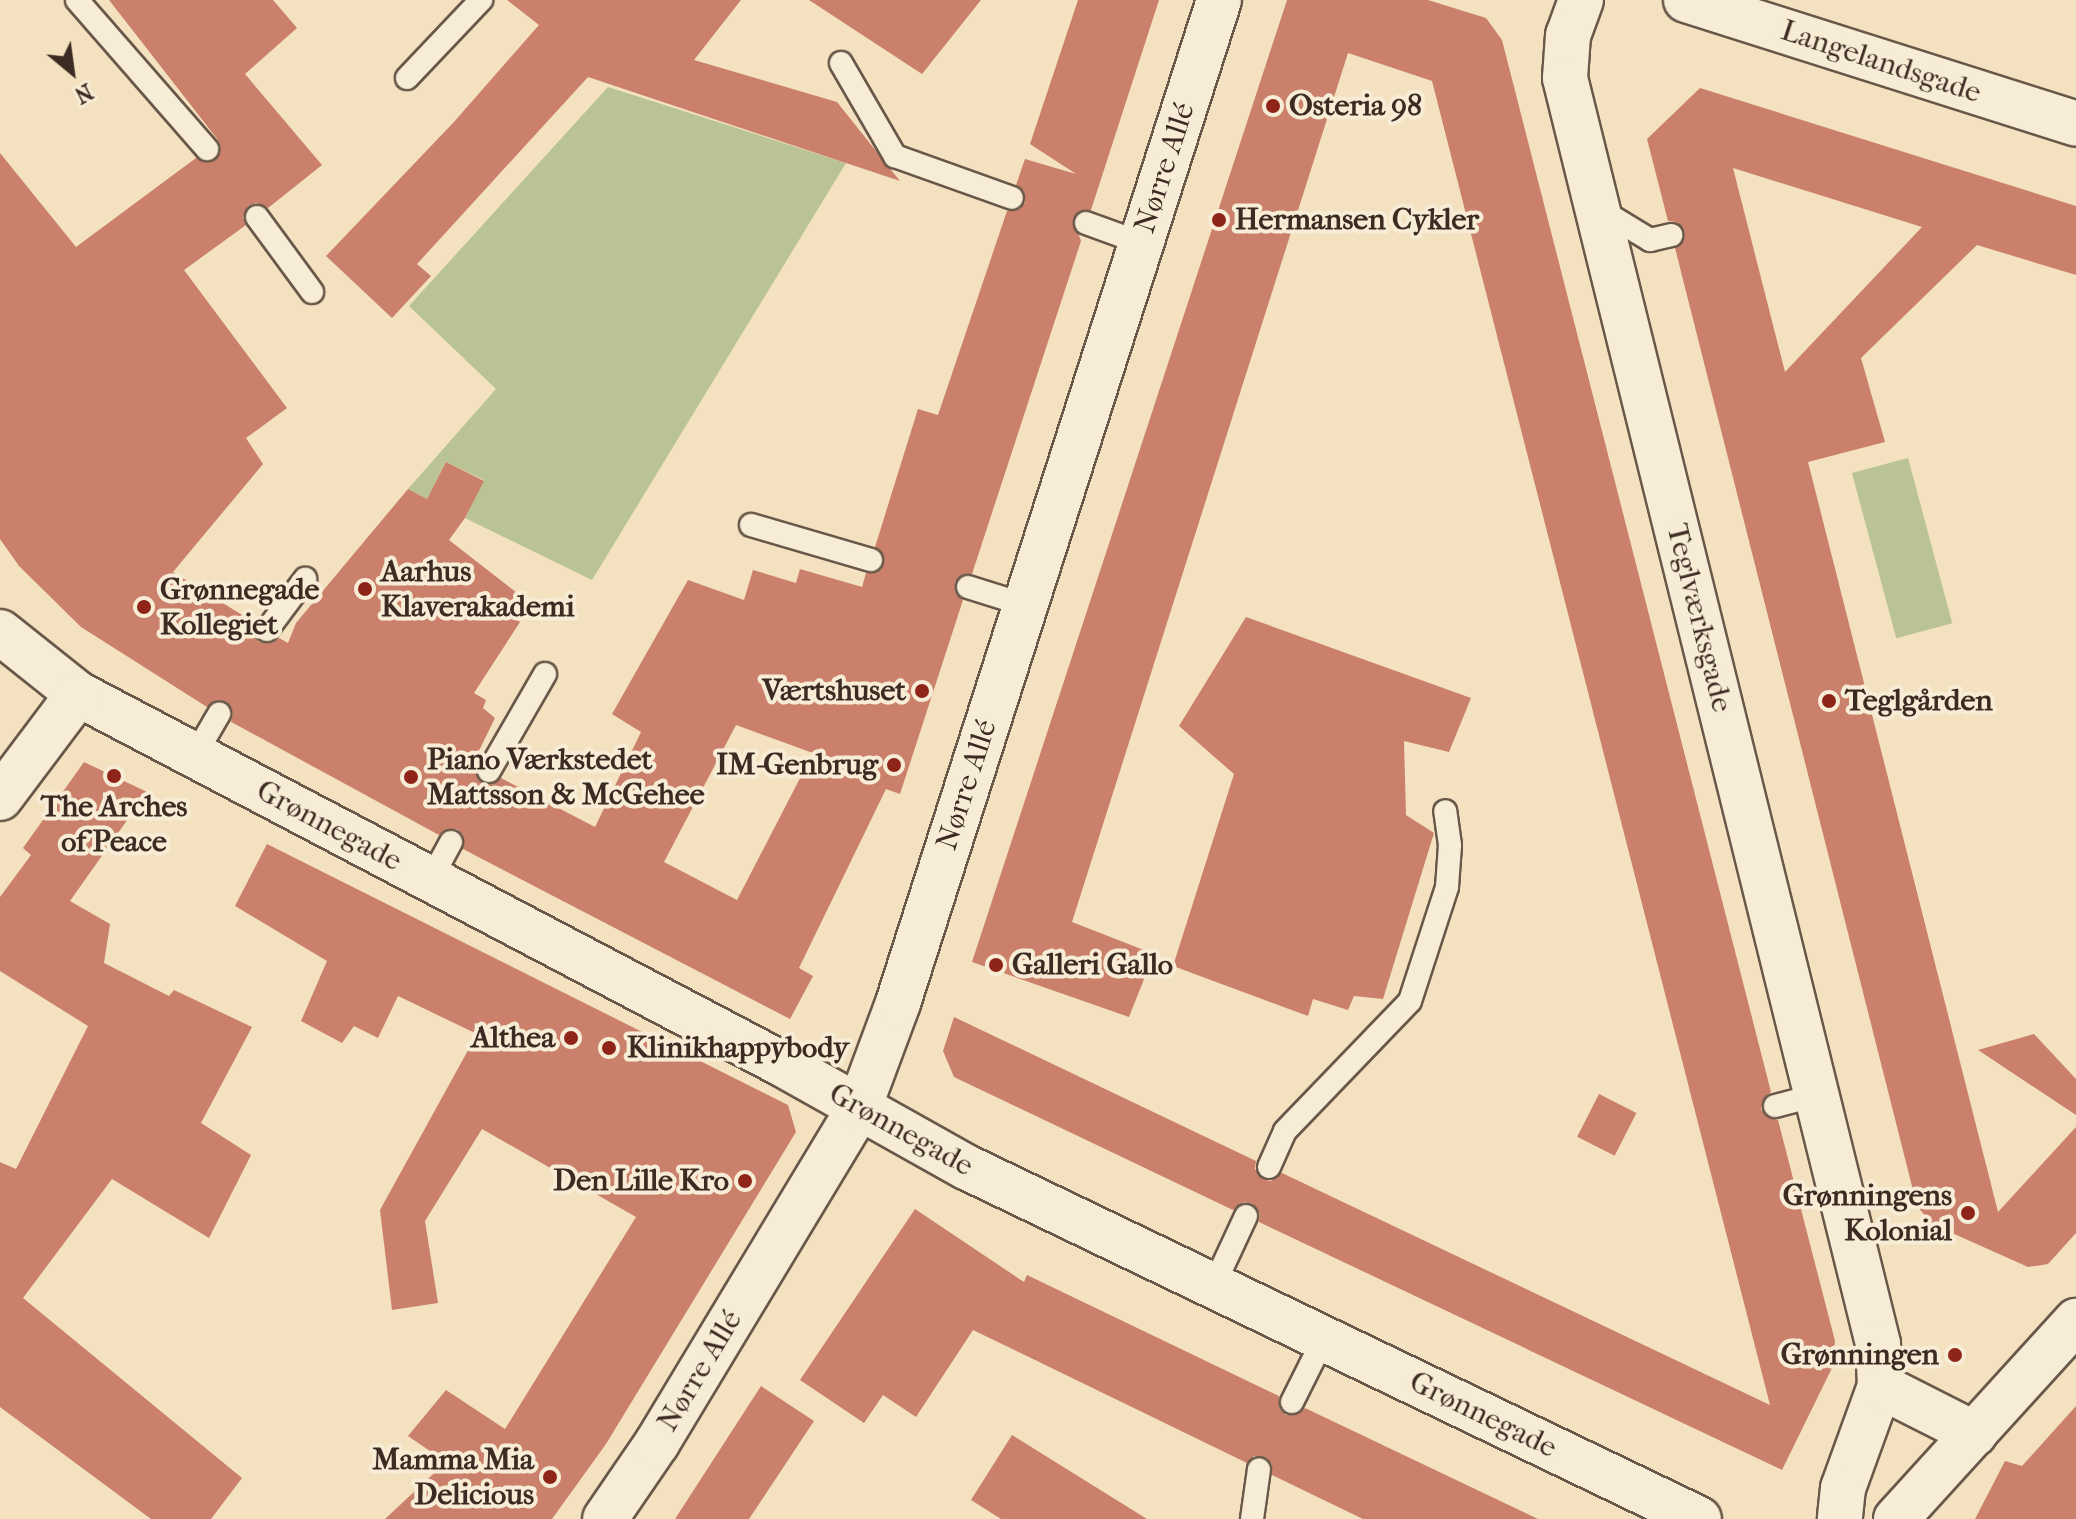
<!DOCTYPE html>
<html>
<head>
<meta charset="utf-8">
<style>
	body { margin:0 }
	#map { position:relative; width:2076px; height:1519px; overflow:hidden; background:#f3e1bf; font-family:"IM FELL French Canon",serif }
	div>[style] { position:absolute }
	.green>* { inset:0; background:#b9c393; transform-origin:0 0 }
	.building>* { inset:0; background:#ca806a; transform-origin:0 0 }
	.roads { filter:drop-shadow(2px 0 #69584a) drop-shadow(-2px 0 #69584a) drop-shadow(0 2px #69584a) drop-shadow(0 -2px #69584a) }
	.lane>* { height:22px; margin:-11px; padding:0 11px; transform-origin:11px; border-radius:11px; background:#f7ecd5 }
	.street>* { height:44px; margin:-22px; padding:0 22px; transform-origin:22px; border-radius:22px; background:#f7ecd5 }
	.secondary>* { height:44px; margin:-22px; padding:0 22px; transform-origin:22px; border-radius:22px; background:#f7ecd5 }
	.dots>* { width:22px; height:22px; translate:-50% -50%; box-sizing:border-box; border:4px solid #f7ecd5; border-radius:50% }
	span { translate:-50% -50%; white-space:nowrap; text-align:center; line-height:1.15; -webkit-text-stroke:8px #f7ecd5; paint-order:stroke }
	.street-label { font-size:30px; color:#3b2b23 }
	.poi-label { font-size:30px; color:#3b2b23; font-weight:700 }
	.left { translate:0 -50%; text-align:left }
	.right { translate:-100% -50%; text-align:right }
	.north { position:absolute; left:32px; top:32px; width:80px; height:80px; -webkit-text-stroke:6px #f7ecd5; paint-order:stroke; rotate:151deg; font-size:22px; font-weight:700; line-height:32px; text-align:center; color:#3b2b23 }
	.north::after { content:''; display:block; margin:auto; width:28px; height:36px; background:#3b2b23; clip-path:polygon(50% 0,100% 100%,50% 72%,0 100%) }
</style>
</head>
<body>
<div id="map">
	<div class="green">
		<div style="clip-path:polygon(608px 87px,846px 163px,592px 580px,465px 518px,484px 480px,446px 462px,427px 499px,408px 489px,496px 389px,409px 306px)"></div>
		<div style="left:1908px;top:458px;width:171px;height:58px;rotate:75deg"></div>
	</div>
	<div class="building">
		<div style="clip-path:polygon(evenodd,109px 0,273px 0,297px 28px,245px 74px,322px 165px,268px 208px,256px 203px,248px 206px,243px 218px,246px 225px,184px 270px,287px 408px,246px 438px,263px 464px,173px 572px,255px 623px,254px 635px,259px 642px,272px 643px,279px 638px,288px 643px,296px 623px,408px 489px,427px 499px,446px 462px,484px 481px,465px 518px,449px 540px,521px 596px,510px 615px,520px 622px,474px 693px,486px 700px,483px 708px,495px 718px,473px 763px,477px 765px,477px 777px,488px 785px,501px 778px,595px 827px,641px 732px,612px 714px,688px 580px,744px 600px,753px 570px,796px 583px,800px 569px,862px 587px,866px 573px,881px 570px,884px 556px,875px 547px,918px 409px,938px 415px,1007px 211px,1020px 209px,1025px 202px,1023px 190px,1016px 185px,1025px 159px,1076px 174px,1030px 144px,1078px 0,1159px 0,1091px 210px,1078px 212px,1073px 219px,1081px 241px,972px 574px,964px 574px,955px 582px,955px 591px,963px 600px,900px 794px,886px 789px,799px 968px,813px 976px,790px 1019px,463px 849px,463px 835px,457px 829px,444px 830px,439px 835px,235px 724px,231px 722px,233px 713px,227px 702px,218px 700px,207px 707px,81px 627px,19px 566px,0 539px,0 153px,76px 247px,196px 158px,210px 162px,220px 153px,218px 140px,109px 0,736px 725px,813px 753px,737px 900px,664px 862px,736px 725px)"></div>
		<div style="clip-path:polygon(507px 0,741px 0,694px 60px,837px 102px,900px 181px,588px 77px,417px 264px,431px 276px,392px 318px,326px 256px,453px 123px,539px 25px)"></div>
		<div style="clip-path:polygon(809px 0,981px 0,922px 74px)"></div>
		<div style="clip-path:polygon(1287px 0,1428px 0,1486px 18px,1502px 40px,1771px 1092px,1765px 1097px,1761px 1109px,1766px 1116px,1778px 1120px,1835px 1341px,1832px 1368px,1782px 1470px,1259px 1222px,1260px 1214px,1253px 1204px,1244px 1202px,1233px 1210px,954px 1077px,943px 1051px,954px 1017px,1256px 1161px,1255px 1169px,1263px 1179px,1271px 1181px,1282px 1173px,1770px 1405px,1432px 81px,1348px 53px,1072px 922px,1154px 954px,1129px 1017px,972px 962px)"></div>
		<div style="clip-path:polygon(evenodd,1700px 88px,2076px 206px,2076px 275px,1977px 245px,1861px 358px,1885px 442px,1808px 462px,1998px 1212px,2076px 1127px,2076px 1233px,2048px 1264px,2028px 1267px,1932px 1224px,1917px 1206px,1675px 248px,1684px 240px,1684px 231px,1676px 222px,1668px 221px,1647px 139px,1700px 88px,1733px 168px,1922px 227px,1785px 372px,1733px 168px)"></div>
		<div style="clip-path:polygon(1246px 617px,1471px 698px,1449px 752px,1404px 741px,1406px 815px,1434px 833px,1383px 999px,1354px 996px,1348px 1010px,1313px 999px,1308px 1016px,1173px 966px,1234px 774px,1179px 726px)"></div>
		<div style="clip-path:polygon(84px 762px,147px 792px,70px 901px,110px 924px,104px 963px,169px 996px,174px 990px,252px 1027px,201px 1123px,251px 1155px,209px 1238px,112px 1179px,23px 1298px,242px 1478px,211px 1519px,151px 1519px,0 1407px,0 1162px,16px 1169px,88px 1026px,0 971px,0 897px,31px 855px,23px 848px)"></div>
		<div style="clip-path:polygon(267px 844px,788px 1105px,796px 1132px,606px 1444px,552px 1519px,385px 1519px,446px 1462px,408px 1436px,446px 1390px,505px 1429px,636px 1217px,482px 1129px,425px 1221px,438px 1303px,392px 1310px,380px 1210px,477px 1034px,398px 996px,378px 1038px,354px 1026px,342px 1043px,301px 1021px,327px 961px,235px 906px)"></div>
		<div style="clip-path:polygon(2034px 1034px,2076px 1079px,2076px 1115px,1978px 1050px)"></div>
		<div style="left:1599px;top:1094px;width:42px;height:48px;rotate:27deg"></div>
		<div style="clip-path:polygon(915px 1209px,1024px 1282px,1027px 1275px,1279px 1396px,1280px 1409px,1286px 1415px,1299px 1414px,1305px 1408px,1538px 1519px,1363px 1519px,1272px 1475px,1272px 1464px,1267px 1458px,1254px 1456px,1247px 1463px,973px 1330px,916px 1417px,883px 1395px,864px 1423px,800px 1380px)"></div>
		<div style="clip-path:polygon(761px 1386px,814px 1421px,749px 1519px,675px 1519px)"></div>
		<div style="clip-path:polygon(2076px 1406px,2076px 1519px,1975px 1519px,2005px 1461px,2022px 1466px)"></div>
		<div style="clip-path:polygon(1012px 1435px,1147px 1519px,1001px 1519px,971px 1500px)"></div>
	</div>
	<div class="roads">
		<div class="lane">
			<div style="left:77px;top:0;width:198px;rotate:48.9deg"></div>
			<div style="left:841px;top:63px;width:108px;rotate:59.9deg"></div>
			<div style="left:895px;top:156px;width:124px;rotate:19.7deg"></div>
			<div style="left:407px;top:78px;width:108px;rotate:-46.5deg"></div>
			<div style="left:1599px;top:209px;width:60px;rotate:31.3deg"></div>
			<div style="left:1650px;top:240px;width:22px;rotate:-13deg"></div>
			<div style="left:257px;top:217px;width:93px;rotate:53.7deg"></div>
			<div style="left:1086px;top:223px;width:59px;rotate:20deg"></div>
			<div style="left:751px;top:525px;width:125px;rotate:16.3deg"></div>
			<div style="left:968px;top:587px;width:60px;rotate:17.5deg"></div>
			<div style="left:267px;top:630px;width:64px;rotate:-53.3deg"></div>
			<div style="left:195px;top:755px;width:48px;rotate:-59.7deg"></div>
			<div style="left:489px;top:771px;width:112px;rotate:-60deg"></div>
			<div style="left:431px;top:879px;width:42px;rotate:-61.6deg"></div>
			<div style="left:1775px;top:1106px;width:43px;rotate:-14.7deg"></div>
			<div style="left:1269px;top:1167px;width:39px;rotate:-66deg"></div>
			<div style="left:1285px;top:1131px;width:180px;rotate:-46.1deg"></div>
			<div style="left:1410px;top:1001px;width:120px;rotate:-72deg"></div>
			<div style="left:1447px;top:887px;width:42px;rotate:-85.9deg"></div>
			<div style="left:1450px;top:845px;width:34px;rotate:-98deg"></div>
			<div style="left:1214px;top:1285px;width:76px;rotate:-65.1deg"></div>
			<div style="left:1292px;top:1402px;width:72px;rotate:-63.4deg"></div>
			<div style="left:1252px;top:1519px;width:50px;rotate:-82deg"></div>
		</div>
		<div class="street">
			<div style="left:1581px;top:0;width:37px;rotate:110deg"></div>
			<div style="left:1568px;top:35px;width:43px;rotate:94deg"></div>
			<div style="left:1565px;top:78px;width:1304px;rotate:76.11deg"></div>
			<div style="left:1878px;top:1344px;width:42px;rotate:87.3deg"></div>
			<div style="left:1880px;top:1386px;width:109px;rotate:109.9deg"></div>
			<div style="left:1843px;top:1488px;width:31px;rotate:96deg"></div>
			<div style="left:0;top:632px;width:100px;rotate:38.5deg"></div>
			<div style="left:78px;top:694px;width:798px;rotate:27.72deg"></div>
			<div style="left:784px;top:1065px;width:209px;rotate:29.3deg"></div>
			<div style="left:966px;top:1167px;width:813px;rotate:25.65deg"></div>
			<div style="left:0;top:798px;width:130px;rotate:-53.1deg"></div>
			<div style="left:1880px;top:1386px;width:106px;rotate:26.8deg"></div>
			<div style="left:1896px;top:1519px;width:268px;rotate:-47.7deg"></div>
		</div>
		<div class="secondary">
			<div style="left:1686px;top:0;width:409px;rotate:17.6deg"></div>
			<div style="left:605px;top:1519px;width:92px;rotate:-55.6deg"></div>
			<div style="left:657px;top:1443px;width:391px;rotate:-58.9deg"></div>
			<div style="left:859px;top:1108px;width:112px;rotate:-69.6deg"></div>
			<div style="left:898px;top:1003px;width:1053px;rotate:-72.25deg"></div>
		</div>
	</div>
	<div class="dots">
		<div style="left:1273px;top:106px;background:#8f2418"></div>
		<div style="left:1219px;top:220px;background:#8f2418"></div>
		<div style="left:365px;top:589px;background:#8f2418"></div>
		<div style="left:144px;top:607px;background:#8f2418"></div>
		<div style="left:922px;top:691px;background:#8f2418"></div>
		<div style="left:1829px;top:701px;background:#8f2418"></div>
		<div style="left:894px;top:765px;background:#8f2418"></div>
		<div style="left:114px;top:776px;background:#8f2418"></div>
		<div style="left:411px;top:777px;background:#8f2418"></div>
		<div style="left:996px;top:965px;background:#8f2418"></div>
		<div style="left:571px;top:1038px;background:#8f2418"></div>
		<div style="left:609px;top:1048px;background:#8f2418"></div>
		<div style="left:745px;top:1181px;background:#8f2418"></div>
		<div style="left:1968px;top:1213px;background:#8f2418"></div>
		<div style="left:1955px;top:1355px;background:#8f2418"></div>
		<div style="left:550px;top:1477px;background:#8f2418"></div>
	</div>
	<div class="street-label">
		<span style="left:1881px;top:62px;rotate:18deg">Langelandsgade</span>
		<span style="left:1165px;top:168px;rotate:-72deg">Nørre Allé</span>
		<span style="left:1699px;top:618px;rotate:76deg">Teglværksgade</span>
		<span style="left:967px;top:785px;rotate:-72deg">Nørre Allé</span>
		<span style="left:329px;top:826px;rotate:28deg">Grønnegade</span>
		<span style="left:901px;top:1130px;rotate:29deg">Grønnegade</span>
		<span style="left:700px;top:1371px;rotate:-59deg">Nørre Allé</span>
		<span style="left:1483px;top:1415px;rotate:26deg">Grønnegade</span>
	</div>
	<div class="poi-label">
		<span class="left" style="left:1289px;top:106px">Osteria 98</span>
		<span class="left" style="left:1235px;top:220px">Hermansen Cykler</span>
		<span class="left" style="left:381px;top:589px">Aarhus<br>Klaverakademi</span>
		<span class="left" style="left:160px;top:607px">Grønnegade<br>Kollegiet</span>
		<span class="right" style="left:906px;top:691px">Værtshuset</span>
		<span class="left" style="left:1845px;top:701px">Teglgården</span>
		<span class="left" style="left:427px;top:777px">Piano Værkstedet<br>Mattsson &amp; McGehee</span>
		<span class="right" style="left:878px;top:765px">IM-Genbrug</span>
		<span style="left:114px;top:824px">The Arches<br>of Peace</span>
		<span class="left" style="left:1012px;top:965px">Galleri Gallo</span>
		<span class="right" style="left:555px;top:1038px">Althea</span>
		<span class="left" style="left:627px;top:1048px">Klinikhappybody</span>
		<span class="right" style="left:729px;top:1181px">Den Lille Kro</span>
		<span class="right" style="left:1952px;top:1213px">Grønningens<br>Kolonial</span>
		<span class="right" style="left:1939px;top:1355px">Grønningen</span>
		<span class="right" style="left:534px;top:1477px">Mamma Mia<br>Delicious</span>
	</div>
	<div class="north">N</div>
</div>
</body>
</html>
